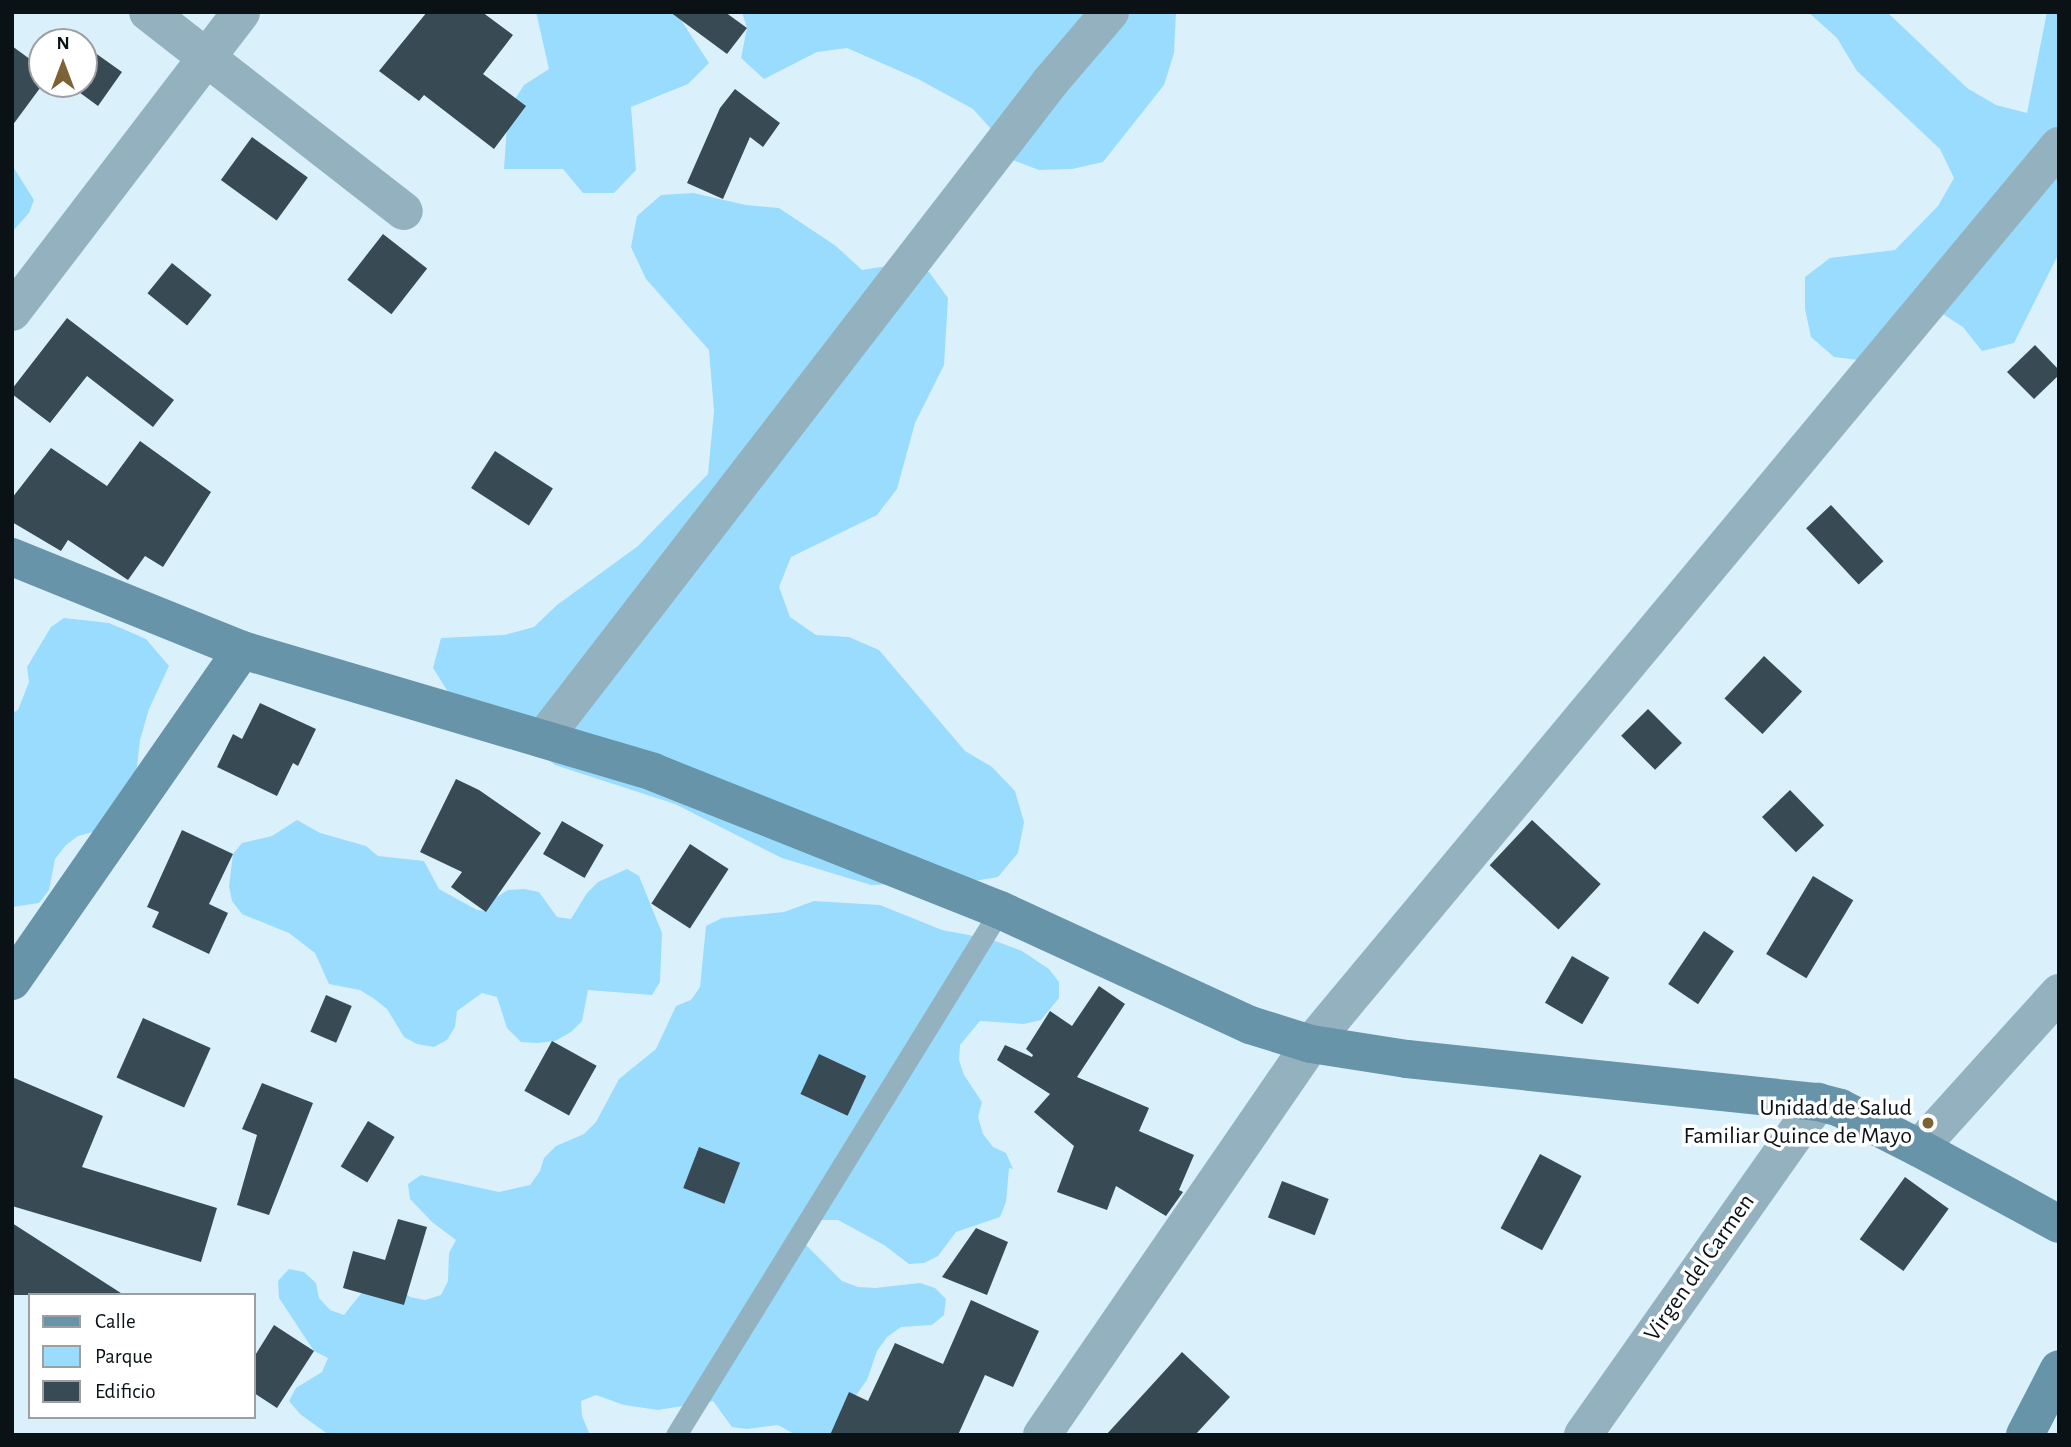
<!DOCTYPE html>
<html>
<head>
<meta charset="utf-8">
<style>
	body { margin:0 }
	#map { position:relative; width:2071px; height:1447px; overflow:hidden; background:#daf1fc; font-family:"Alegreya Sans",sans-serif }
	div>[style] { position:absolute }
	.green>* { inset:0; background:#99dcfd }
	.building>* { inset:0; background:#384b54; transform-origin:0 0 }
	.lane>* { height:21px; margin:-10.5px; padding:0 10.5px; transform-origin:10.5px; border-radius:10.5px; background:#94b1c0 }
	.street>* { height:38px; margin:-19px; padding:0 19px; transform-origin:19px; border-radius:19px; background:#94b1c0 }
	.secondary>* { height:38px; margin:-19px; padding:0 19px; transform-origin:19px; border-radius:19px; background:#6794a9 }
	.dots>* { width:19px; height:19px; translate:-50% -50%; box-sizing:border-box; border:4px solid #fff; border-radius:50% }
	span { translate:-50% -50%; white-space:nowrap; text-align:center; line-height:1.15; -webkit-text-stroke:7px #fff; paint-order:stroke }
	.poi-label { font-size:24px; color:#0a1216 }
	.right { translate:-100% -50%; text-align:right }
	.street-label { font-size:24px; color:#0a1216 }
	.frame { position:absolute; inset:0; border:14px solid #0a1216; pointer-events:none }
	.legend { position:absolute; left:28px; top:1293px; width:228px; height:126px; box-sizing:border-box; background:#fff; border:2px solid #9da0a2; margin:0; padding:9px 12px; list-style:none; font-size:21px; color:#0a1216 }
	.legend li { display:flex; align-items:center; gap:14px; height:35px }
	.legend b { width:35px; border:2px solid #9da0a2 }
	.north { position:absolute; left:28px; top:28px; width:70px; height:70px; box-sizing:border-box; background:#fff; border:2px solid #9da0a2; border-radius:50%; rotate:0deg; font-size:19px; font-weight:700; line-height:28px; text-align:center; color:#0a1216 }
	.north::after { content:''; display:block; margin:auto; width:24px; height:32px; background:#7c6234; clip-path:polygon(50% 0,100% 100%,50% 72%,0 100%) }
</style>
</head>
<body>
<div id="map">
	<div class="green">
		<div style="clip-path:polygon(536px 12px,680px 12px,681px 20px,709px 63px,688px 84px,631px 107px,636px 170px,614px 193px,583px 193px,563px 169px,504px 169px,508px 110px,524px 85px,549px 69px)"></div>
		<div style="clip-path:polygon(742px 12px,1176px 12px,1174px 53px,1164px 85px,1103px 162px,1072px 169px,1039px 170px,1010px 159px,992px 130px,973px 109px,918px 79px,847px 48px,817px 52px,764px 79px,741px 58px,747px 28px)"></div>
		<div style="clip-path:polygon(1808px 12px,1887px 12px,1967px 88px,1996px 105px,2027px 113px,2047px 12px,2059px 12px,2059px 253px,2014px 343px,1982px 351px,1963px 327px,1935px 309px,1866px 361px,1834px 357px,1811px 337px,1805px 309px,1805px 277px,1830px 258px,1895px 250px,1938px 206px,1954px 178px,1940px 149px,1857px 71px,1837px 38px)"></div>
		<div style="clip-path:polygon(12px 165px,34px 200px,29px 213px,12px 232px)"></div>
		<div style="clip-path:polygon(693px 193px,746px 205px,779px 208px,836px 246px,862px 270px,893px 265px,929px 272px,948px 298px,944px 365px,915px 423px,897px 489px,877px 515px,791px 557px,779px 587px,790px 617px,816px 635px,849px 637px,879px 650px,965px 751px,992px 767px,1015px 791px,1024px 822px,1018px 853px,998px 877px,968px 882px,871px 885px,782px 858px,675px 804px,555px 765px,530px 745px,450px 695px,433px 668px,441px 638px,504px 635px,534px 627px,557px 605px,638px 546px,708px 474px,714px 411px,709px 350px,646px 279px,631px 247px,637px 216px,661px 195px)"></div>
		<div style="clip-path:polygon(64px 618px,109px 623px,146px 639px,169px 666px,149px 709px,140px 740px,135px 784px,93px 832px,78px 836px,66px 845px,55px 859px,49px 890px,39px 903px,12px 907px,12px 713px,18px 710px,29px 682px,27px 667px,51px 627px)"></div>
		<div style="clip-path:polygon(297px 820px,320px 833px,366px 846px,378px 856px,424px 861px,439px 889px,477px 910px,486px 911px,495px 898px,508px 890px,524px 889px,539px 892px,557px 917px,571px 919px,587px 893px,598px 882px,627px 869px,639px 876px,662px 933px,660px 982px,652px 995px,588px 990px,582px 1021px,571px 1032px,555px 1041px,537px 1043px,521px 1042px,507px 1028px,497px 997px,482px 993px,457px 1011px,455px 1027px,447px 1040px,434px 1047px,417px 1044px,404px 1037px,387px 1009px,373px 998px,360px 990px,329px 984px,315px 953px,289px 933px,242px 914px,232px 901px,229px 886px,233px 854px,242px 843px,272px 836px)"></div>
		<div style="clip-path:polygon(814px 901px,880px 905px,942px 930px,990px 939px,1022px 951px,1049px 969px,1059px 982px,1059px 998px,1041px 1020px,1024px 1024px,980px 1021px,960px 1045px,959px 1060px,964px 1075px,982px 1102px,978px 1117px,983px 1134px,993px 1147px,1006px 1153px,1013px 1169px,1009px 1168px,1006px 1202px,1000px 1217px,956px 1232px,938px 1256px,924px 1263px,909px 1264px,884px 1245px,838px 1220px,822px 1220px,806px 1227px,804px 1243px,842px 1281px,858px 1287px,875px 1288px,920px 1283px,935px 1288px,946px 1299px,944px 1315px,932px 1325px,901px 1327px,887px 1337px,877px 1351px,867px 1380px,849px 1405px,836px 1435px,796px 1435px,778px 1425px,747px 1429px,732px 1427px,713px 1401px,658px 1410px,624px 1405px,596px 1395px,581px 1401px,582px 1416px,590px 1435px,329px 1435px,300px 1414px,289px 1401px,296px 1388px,322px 1372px,328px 1358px,314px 1351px,279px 1298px,278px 1281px,289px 1269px,304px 1272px,316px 1283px,319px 1298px,330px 1310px,344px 1315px,364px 1290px,397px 1287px,410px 1297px,425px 1300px,441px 1295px,448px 1281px,449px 1253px,456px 1240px,432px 1222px,410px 1199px,408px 1184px,421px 1175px,499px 1192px,530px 1185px,540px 1171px,544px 1158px,556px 1146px,584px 1134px,596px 1122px,619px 1079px,656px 1049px,676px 1006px,691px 1000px,700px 987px,706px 926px,722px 918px,784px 912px)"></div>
	</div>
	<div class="building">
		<div style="clip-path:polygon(427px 12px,482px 12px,513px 35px,483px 74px,526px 106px,494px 149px,424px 95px,419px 101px,379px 71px)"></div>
		<div style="clip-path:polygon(670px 12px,725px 12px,747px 28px,727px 54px)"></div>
		<div style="clip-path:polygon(84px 45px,122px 72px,98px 106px,68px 84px,84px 84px)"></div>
		<div style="clip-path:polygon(12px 46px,42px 68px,43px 84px,12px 126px)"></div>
		<div style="clip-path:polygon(735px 89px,780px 123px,763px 147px,750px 137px,723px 199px,687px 183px,720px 108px)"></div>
		<div style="left:252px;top:137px;width:69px;height:53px;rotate:36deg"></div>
		<div style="left:383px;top:234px;width:56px;height:58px;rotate:38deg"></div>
		<div style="left:172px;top:263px;width:51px;height:39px;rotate:39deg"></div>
		<div style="clip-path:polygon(67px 318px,174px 400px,153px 427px,87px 376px,50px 423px,12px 394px,12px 389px)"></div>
		<div style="clip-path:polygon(2035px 345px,2059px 370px,2059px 375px,2034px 399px,2007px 372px)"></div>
		<div style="clip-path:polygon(140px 441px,211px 492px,163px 567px,145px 556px,128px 580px,68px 540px,61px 551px,12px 522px,12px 498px,51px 448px,107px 486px)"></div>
		<div style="left:495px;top:451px;width:69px;height:44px;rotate:33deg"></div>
		<div style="left:1831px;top:505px;width:77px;height:34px;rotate:47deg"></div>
		<div style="left:1764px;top:656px;width:52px;height:58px;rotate:43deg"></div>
		<div style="clip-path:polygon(260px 703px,316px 729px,298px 766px,293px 763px,277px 796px,217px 767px,233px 734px,242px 739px)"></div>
		<div style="left:1648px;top:709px;width:48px;height:38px;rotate:45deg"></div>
		<div style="clip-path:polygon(456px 779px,479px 790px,541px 833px,486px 912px,451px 887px,462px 872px,420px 852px)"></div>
		<div style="left:1790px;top:790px;width:49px;height:39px;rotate:46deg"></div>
		<div style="left:1532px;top:820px;width:94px;height:62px;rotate:43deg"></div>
		<div style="left:562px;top:821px;width:48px;height:38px;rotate:30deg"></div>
		<div style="clip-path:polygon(182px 830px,233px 854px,209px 904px,228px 913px,209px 954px,152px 927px,159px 912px,147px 907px)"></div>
		<div style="left:690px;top:844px;width:46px;height:71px;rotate:33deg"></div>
		<div style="left:1813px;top:876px;width:47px;height:91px;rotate:31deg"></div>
		<div style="left:1704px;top:931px;width:36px;height:64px;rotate:34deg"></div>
		<div style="left:1572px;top:956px;width:43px;height:54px;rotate:30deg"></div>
		<div style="clip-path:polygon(1099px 986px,1125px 1004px,1077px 1077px,1149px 1108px,1139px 1131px,1194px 1155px,1179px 1190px,1183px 1192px,1166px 1216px,1116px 1186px,1107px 1210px,1057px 1192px,1074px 1146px,1034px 1112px,1050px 1094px,997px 1060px,1005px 1045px,1032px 1057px,1033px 1055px,1026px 1049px,1050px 1011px,1072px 1026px)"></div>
		<div style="left:326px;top:995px;width:28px;height:40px;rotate:23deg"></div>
		<div style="left:143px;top:1018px;width:74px;height:65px;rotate:24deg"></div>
		<div style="left:552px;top:1041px;width:51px;height:57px;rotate:29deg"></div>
		<div style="left:819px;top:1054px;width:52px;height:44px;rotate:25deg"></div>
		<div style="clip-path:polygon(12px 1077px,103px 1116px,82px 1167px,217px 1208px,201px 1262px,12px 1206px)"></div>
		<div style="clip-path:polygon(262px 1083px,313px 1103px,269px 1215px,237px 1205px,257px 1135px,242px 1129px)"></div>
		<div style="left:368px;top:1121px;width:31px;height:53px;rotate:31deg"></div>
		<div style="left:699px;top:1147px;width:44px;height:44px;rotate:21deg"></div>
		<div style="left:1540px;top:1154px;width:47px;height:84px;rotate:28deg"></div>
		<div style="left:1905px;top:1177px;width:54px;height:77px;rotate:36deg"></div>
		<div style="left:1282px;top:1181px;width:50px;height:39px;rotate:21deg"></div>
		<div style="clip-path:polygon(398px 1219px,427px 1227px,404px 1305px,343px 1288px,353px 1251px,385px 1260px)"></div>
		<div style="clip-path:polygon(12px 1223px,124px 1295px,12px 1295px)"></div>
		<div style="clip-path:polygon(976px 1228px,1008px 1242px,987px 1295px,942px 1277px)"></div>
		<div style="clip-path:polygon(971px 1300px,1039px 1331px,1013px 1387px,985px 1375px,958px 1435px,830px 1435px,849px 1392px,868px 1401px,895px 1343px,943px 1364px)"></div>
		<div style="clip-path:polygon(274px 1325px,314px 1351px,277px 1408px,254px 1393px,254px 1357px)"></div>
		<div style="clip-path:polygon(1182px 1352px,1230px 1397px,1195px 1435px,1106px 1435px)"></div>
	</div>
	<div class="lane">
		<div style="left:676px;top:1435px;width:617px;rotate:-58.32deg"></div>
	</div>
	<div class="street">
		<div style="left:148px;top:12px;width:324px;rotate:37.9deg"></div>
		<div style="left:12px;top:312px;width:377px;rotate:-52.6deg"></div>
		<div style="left:543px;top:739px;width:831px;rotate:-52.33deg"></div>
		<div style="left:1051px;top:81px;width:91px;rotate:-49.5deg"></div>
		<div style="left:1919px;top:1148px;width:209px;rotate:-47.9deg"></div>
		<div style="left:1042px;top:1435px;width:475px;rotate:-55.5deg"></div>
		<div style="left:1311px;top:1044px;width:1169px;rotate:-50.21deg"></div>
		<div style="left:1583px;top:1435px;width:408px;rotate:-54.8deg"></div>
	</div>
	<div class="secondary">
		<div style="left:12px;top:557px;width:248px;rotate:22deg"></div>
		<div style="left:242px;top:650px;width:429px;rotate:16.5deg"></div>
		<div style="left:653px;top:772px;width:373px;rotate:21.7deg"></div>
		<div style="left:1000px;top:910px;width:275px;rotate:24.7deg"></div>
		<div style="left:1250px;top:1025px;width:64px;rotate:17.3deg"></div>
		<div style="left:1311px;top:1044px;width:97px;rotate:8.9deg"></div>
		<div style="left:1407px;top:1059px;width:413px;rotate:6deg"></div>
		<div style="left:1818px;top:1102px;width:23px;rotate:15deg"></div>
		<div style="left:1840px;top:1108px;width:89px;rotate:26.9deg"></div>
		<div style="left:1919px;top:1148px;width:159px;rotate:28.5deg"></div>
		<div style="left:12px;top:981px;width:403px;rotate:-55.2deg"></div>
		<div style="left:2025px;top:1435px;width:74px;rotate:-62.7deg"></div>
	</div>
	<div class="dots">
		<div style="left:1928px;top:1123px;background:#7c6234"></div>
	</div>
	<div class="poi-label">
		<span class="right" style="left:1912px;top:1123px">Unidad de Salud<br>Familiar Quince de Mayo</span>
	</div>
	<div class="street-label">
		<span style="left:1700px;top:1268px;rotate:-55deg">Virgen del Carmen</span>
	</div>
	<div class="frame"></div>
	<ul class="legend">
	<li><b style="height:9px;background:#6794a9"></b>Calle</li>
	<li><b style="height:19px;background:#99dcfd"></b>Parque</li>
	<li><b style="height:19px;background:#384b54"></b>Edificio</li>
	</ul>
	<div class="north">N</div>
</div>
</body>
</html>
